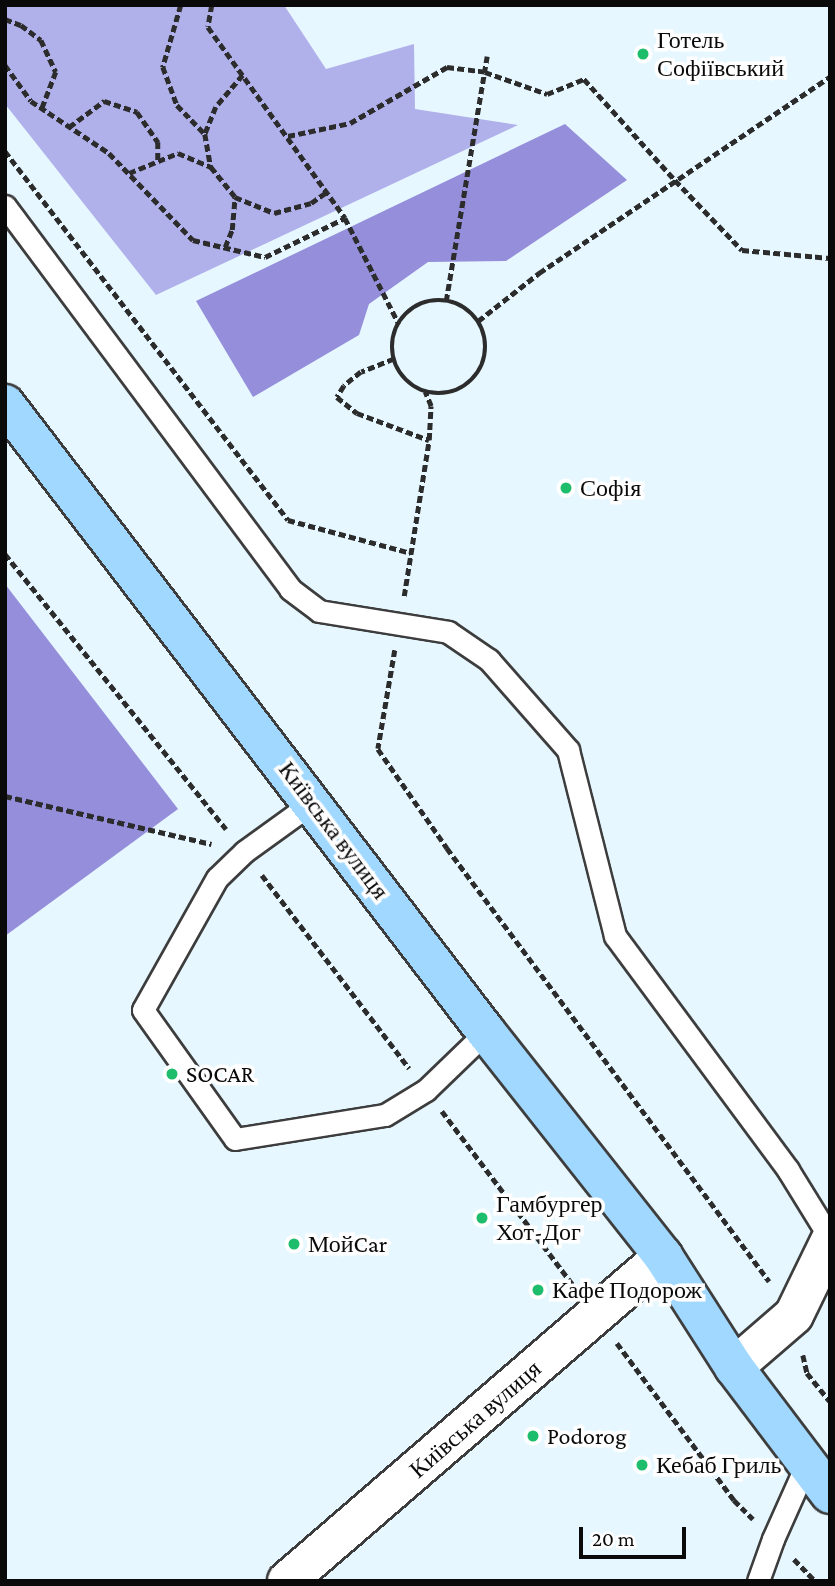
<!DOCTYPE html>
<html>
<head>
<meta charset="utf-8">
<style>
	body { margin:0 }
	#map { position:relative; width:835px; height:1586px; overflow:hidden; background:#e6f7ff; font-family:"Crimson Pro",serif }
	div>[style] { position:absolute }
	.green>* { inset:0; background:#b0b0ea }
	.forest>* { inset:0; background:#948edb }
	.path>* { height:4.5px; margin-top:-2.25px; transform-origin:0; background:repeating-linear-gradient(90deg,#2c2c2c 0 7px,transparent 0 10.5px) }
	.path>.ring { margin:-2.25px; padding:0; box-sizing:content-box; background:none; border:4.5px solid #2c2c2c; border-radius:50% }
	.roads { filter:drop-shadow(2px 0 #3d3d3d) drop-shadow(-2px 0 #3d3d3d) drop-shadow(0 2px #3d3d3d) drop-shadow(0 -2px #3d3d3d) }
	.lane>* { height:21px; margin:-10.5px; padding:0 10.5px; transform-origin:10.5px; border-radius:10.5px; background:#fff }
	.street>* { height:38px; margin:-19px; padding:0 19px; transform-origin:19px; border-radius:19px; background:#fff }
	.secondary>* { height:38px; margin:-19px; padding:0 19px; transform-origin:19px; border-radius:19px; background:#a1d8ff }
	.dots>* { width:19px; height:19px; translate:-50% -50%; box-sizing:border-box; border:4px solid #fff; border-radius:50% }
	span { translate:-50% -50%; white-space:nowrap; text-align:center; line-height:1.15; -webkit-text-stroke:7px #fff; paint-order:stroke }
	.poi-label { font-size:24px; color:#0a0a0a }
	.left { translate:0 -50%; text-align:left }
	.street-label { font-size:24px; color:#0a0a0a }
	.frame { position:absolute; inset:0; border:7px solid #0a0a0a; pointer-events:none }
	.scale { position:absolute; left:579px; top:1527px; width:107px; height:32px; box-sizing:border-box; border:4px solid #0a0a0a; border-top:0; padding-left:9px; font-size:21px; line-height:24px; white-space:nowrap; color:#0a0a0a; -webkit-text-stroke:5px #fff; paint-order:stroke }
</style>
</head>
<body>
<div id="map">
	<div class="green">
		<div style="clip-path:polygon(5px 5px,284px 5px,326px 69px,414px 44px,415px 109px,518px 125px,156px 295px,5px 104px)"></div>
	</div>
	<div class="forest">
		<div style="clip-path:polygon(565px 124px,627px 180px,506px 261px,428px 262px,369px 304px,359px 335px,253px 397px,196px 301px)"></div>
		<div style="clip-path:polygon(5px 584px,178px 809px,5px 936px)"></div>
	</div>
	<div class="path">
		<div style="left:181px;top:5px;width:65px;rotate:106.2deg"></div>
		<div style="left:163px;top:67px;width:40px;rotate:69.8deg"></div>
		<div style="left:177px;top:105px;width:40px;rotate:46deg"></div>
		<div style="left:212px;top:5px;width:22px;rotate:100deg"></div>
		<div style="left:208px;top:27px;width:235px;rotate:54.3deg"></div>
		<div style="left:345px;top:218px;width:119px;rotate:63deg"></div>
		<div style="left:5px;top:19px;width:17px;rotate:21deg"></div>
		<div style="left:21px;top:25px;width:25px;rotate:37deg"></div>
		<div style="left:41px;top:40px;width:35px;rotate:65deg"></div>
		<div style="left:56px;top:72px;width:39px;rotate:111deg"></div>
		<div style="left:5px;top:65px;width:44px;rotate:54.2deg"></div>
		<div style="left:31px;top:101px;width:94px;rotate:33.7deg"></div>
		<div style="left:109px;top:153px;width:121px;rotate:46deg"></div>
		<div style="left:193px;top:240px;width:74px;rotate:13.3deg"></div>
		<div style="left:265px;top:257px;width:89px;rotate:-26deg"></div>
		<div style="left:243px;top:75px;width:42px;rotate:130.2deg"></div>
		<div style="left:216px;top:107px;width:29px;rotate:112deg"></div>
		<div style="left:205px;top:134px;width:34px;rotate:80deg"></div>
		<div style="left:211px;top:167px;width:38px;rotate:51deg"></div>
		<div style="left:235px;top:197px;width:42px;rotate:22.3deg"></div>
		<div style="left:274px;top:213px;width:38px;rotate:-15deg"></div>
		<div style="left:311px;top:203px;width:19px;rotate:-35deg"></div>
		<div style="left:69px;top:127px;width:44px;rotate:-36.6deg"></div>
		<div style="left:104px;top:101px;width:35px;rotate:18deg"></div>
		<div style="left:137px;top:112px;width:37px;rotate:55deg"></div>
		<div style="left:158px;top:142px;width:19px;rotate:90deg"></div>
		<div style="left:288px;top:136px;width:63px;rotate:-11.8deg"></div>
		<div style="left:350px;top:123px;width:112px;rotate:-30deg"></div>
		<div style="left:447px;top:67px;width:38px;rotate:7deg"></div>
		<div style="left:485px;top:72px;width:66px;rotate:19.5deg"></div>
		<div style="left:547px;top:94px;width:40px;rotate:-22deg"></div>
		<div style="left:584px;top:79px;width:136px;rotate:48deg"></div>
		<div style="left:675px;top:180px;width:97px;rotate:46.3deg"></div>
		<div style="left:742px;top:250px;width:88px;rotate:5.2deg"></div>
		<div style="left:5px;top:151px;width:465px;rotate:52.5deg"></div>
		<div style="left:288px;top:520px;width:127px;rotate:15deg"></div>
		<div style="left:129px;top:173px;width:53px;rotate:-22.2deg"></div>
		<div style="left:178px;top:153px;width:36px;rotate:23deg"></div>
		<div style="left:225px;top:247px;width:18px;rotate:-68deg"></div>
		<div style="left:232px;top:230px;width:33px;rotate:-85deg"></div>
		<div class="ring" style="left:392px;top:300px;width:89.5px;height:89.5px"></div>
		<div style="left:446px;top:301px;width:248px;rotate:-80.5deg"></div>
		<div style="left:478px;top:321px;width:78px;rotate:-38.2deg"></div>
		<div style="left:539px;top:273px;width:351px;rotate:-34deg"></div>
		<div style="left:394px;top:359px;width:35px;rotate:158deg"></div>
		<div style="left:361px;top:372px;width:22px;rotate:141deg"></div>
		<div style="left:344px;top:386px;width:13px;rotate:122deg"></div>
		<div style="left:337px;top:397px;width:26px;rotate:39deg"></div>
		<div style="left:357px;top:413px;width:77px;rotate:20.6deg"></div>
		<div style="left:5px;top:554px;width:353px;rotate:51.2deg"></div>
		<div style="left:404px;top:596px;width:158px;rotate:-80.9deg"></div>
		<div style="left:429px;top:440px;width:34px;rotate:-87deg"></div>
		<div style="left:431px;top:406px;width:15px;rotate:-113deg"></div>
		<div style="left:395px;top:650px;width:100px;rotate:99.7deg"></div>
		<div style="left:378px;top:749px;width:121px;rotate:55.1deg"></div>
		<div style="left:447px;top:848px;width:540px;rotate:53.36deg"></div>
		<div style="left:5px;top:796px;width:212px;rotate:13.1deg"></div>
		<div style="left:262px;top:875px;width:243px;rotate:52.7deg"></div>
		<div style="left:442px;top:1111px;width:219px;rotate:53deg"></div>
		<div style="left:617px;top:1343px;width:196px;rotate:53.3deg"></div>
		<div style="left:734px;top:1500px;width:27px;rotate:45deg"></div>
		<div style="left:803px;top:1355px;width:18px;rotate:77deg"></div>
		<div style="left:807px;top:1373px;width:36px;rotate:51deg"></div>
		<div style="left:794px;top:1559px;width:30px;rotate:46deg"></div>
	</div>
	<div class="roads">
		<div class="lane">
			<div style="left:5px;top:206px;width:477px;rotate:53.3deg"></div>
			<div style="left:290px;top:589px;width:36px;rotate:37deg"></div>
			<div style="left:319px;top:611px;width:131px;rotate:9.2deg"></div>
			<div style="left:448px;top:632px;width:50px;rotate:34.3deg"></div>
			<div style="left:489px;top:660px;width:120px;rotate:48.7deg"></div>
			<div style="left:568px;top:750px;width:192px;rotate:75.8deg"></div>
			<div style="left:615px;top:936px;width:291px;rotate:53.5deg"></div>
			<div style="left:788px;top:1170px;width:80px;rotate:58.3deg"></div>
			<div style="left:313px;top:802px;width:85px;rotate:144.1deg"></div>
			<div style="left:244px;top:852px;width:37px;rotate:136deg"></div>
			<div style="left:217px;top:878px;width:151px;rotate:119.3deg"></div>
			<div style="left:143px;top:1010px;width:158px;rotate:54.5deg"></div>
			<div style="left:235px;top:1139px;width:152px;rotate:-9.1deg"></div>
			<div style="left:385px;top:1115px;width:48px;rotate:-31.4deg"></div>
			<div style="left:426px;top:1090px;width:83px;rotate:-44deg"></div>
			<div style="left:758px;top:1581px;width:45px;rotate:-70.3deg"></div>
			<div style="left:773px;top:1539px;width:83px;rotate:-65.9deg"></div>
		</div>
		<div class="street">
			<div style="left:734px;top:1367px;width:79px;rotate:-40.9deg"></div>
			<div style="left:794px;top:1315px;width:82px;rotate:-64.1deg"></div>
			<div style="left:287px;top:1581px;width:497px;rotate:-40.8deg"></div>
		</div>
		<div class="secondary">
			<div style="left:5px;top:404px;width:791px;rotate:52.55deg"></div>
			<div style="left:486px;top:1032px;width:285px;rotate:51.7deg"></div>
			<div style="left:663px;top:1256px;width:132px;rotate:57.4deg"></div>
			<div style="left:734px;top:1367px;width:159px;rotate:52.9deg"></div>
		</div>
	</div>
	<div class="dots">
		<div style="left:643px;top:54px;background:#1ebd6b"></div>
		<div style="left:566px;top:488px;background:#1ebd6b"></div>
		<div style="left:172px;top:1074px;background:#1ebd6b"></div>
		<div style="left:482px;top:1218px;background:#1ebd6b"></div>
		<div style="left:294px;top:1244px;background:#1ebd6b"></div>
		<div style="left:538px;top:1290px;background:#1ebd6b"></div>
		<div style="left:533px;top:1436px;background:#1ebd6b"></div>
		<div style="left:642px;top:1465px;background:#1ebd6b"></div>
	</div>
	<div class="poi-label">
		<span class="left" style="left:657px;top:54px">Готель<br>Софіївський</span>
		<span class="left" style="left:580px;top:488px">Софія</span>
		<span class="left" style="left:186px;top:1074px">SOCAR</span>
		<span class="left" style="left:496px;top:1218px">Гамбургер<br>Хот-Дог</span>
		<span class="left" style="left:308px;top:1244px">МойCar</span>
		<span class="left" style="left:552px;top:1290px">Кафе Подорож</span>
		<span class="left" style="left:547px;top:1436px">Podorog</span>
		<span class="left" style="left:656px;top:1465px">Кебаб Гриль</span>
	</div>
	<div class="street-label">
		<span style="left:334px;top:830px;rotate:53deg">Київська вулиця</span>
		<span style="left:475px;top:1419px;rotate:-41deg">Київська вулиця</span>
	</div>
	<div class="frame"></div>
	<div class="scale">20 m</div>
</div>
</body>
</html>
